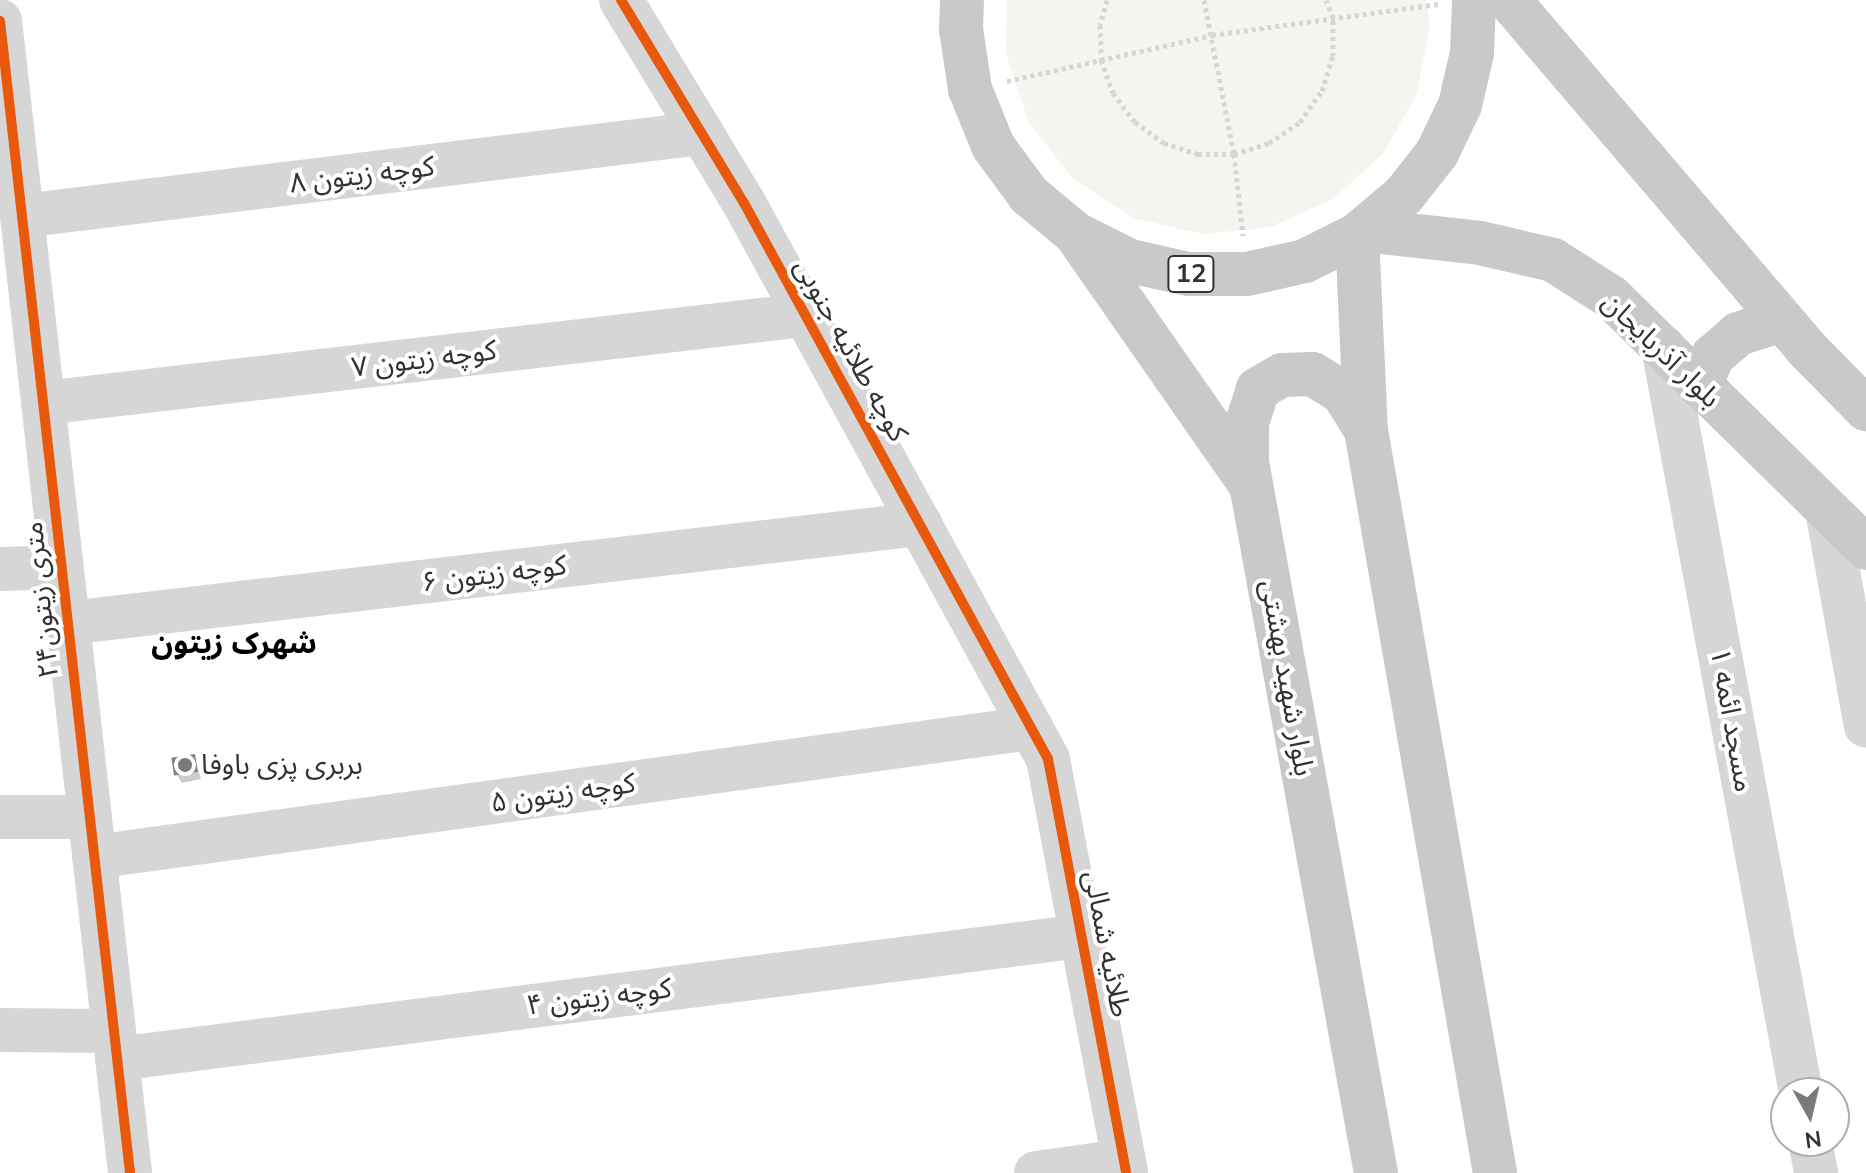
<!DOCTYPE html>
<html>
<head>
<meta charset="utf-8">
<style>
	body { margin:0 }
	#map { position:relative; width:1866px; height:1173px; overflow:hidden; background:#fff; font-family:"Nunito Sans","Noto Sans Arabic",sans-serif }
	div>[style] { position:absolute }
	.green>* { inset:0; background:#f2f6ee }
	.shadow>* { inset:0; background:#0003 }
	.building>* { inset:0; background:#808080; transform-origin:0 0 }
	.path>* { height:5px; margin-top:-2.5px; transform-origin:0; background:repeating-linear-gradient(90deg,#d6d6d6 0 4px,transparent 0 8px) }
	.minor>* { height:44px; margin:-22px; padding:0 22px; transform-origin:22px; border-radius:22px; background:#d6d6d6 }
	.major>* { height:44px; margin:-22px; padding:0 22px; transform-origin:22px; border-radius:22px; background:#c9c9c9 }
	.cycleway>* { height:10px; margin:-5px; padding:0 5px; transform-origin:5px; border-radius:5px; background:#e8590c }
	.dots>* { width:22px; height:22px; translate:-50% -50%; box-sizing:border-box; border:4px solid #fff; border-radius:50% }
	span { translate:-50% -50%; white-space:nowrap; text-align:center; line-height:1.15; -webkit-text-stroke:8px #fff; paint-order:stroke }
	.shield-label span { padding:2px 6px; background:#fff; border:2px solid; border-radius:6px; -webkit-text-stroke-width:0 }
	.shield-label { font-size:26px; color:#323232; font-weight:700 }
	.street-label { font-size:28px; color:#323232 }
	.poi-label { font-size:28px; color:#323232 }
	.left { translate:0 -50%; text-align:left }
	.neighbourhood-label { font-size:30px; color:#000; font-weight:700 }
	.north { position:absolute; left:1770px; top:1077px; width:80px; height:80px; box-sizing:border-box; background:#fff; border:2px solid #adadad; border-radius:50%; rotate:172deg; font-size:22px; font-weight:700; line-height:32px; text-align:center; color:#323232 }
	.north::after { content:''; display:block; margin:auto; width:28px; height:36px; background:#7a7a7a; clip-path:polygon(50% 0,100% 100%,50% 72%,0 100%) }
</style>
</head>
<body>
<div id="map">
	<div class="green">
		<div style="clip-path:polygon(1007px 0,1426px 0,1430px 26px,1417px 93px,1384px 153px,1333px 199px,1271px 227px,1203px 234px,1133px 218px,1072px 178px,1028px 121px,1006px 53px)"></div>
	</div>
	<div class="shadow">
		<div style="clip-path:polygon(194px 756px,201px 779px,182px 783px,177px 775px)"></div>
	</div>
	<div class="building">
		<div style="left:195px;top:754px;width:18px;height:24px;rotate:81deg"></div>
	</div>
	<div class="path">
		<div style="left:1107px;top:0;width:26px;rotate:106deg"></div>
		<div style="left:1100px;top:25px;width:35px;rotate:88deg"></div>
		<div style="left:1101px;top:60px;width:35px;rotate:70deg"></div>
		<div style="left:1113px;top:93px;width:36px;rotate:53deg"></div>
		<div style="left:1135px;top:122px;width:36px;rotate:36deg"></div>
		<div style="left:1164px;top:143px;width:36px;rotate:18deg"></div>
		<div style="left:1198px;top:154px;width:36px"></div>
		<div style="left:1234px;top:154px;width:37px;rotate:-17deg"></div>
		<div style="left:1269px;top:143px;width:37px;rotate:-34deg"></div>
		<div style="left:1300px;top:122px;width:38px;rotate:-55deg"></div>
		<div style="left:1322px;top:91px;width:37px;rotate:-73deg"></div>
		<div style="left:1333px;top:56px;width:38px;rotate:-90deg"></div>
		<div style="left:1333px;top:18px;width:19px;rotate:-111deg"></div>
		<div style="left:1204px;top:0;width:157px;rotate:79deg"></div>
		<div style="left:1234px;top:154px;width:82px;rotate:83.7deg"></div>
		<div style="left:1007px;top:81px;width:210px;rotate:-12.6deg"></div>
		<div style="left:1212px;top:35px;width:228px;rotate:-7.8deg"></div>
	</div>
	<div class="minor">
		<div style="left:621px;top:0;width:237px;rotate:58.8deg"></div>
		<div style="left:744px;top:203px;width:634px;rotate:61.33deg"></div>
		<div style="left:1048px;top:759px;width:421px;rotate:79.3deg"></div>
		<div style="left:0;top:21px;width:1159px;rotate:83.56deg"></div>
		<div style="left:22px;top:216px;width:685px;rotate:-6.96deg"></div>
		<div style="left:1663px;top:347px;width:759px;rotate:79.52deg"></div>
		<div style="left:43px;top:403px;width:767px;rotate:-6.59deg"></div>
		<div style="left:1827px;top:510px;width:219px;rotate:79.8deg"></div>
		<div style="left:0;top:569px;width:61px;rotate:-1.9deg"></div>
		<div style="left:68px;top:623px;width:858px;rotate:-6.63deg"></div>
		<div style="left:0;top:817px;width:90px"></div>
		<div style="left:94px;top:857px;width:946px;rotate:-7.84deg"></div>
		<div style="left:0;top:1030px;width:114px;rotate:0.5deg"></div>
		<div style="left:117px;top:1059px;width:972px;rotate:-7.27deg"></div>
		<div style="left:1810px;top:1141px;width:33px;rotate:79deg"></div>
		<div style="left:1036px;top:1173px;width:89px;rotate:-7.8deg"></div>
	</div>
	<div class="major">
		<div style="left:962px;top:0;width:29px;rotate:92deg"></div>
		<div style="left:961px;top:29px;width:61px;rotate:81.5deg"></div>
		<div style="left:970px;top:89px;width:61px;rotate:68deg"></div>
		<div style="left:993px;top:146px;width:61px;rotate:53.7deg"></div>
		<div style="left:1029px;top:195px;width:61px;rotate:39.7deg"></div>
		<div style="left:1076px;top:234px;width:60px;rotate:26.6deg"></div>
		<div style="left:1130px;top:261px;width:59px;rotate:12.6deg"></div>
		<div style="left:1188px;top:274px;width:59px"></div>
		<div style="left:1247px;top:274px;width:59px;rotate:-12.6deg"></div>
		<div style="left:1305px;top:261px;width:58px;rotate:-26.6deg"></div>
		<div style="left:1357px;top:235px;width:62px;rotate:-40.4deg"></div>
		<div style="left:1404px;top:195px;width:53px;rotate:-51.8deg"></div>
		<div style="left:1437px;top:153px;width:53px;rotate:-64.4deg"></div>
		<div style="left:1460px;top:105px;width:53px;rotate:-77deg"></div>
		<div style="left:1472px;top:53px;width:53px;rotate:-87.8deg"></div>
		<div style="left:1509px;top:0;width:458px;rotate:49.5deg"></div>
		<div style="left:1806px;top:348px;width:86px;rotate:45.5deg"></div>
		<div style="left:1363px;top:230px;width:118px;rotate:6.3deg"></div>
		<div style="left:1480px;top:243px;width:75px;rotate:13.1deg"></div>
		<div style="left:1553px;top:260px;width:69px;rotate:32.5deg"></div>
		<div style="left:1611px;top:297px;width:358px;rotate:44.5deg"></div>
		<div style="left:1357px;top:235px;width:195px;rotate:87.4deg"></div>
		<div style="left:1366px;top:430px;width:754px;rotate:80.15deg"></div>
		<div style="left:1079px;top:239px;width:299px;rotate:55.1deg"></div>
		<div style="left:1700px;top:386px;width:33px;rotate:-67deg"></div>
		<div style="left:1713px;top:356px;width:33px;rotate:-41deg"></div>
		<div style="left:1738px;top:334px;width:46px;rotate:-17.7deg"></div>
		<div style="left:1366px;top:430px;width:44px;rotate:-121.9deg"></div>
		<div style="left:1343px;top:393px;width:36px;rotate:-148deg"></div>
		<div style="left:1312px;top:374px;width:30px;rotate:178deg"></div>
		<div style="left:1282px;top:375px;width:28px;rotate:150deg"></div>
		<div style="left:1258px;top:389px;width:36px;rotate:108deg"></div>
		<div style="left:1247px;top:423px;width:39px;rotate:90deg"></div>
		<div style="left:1247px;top:462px;width:723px;rotate:79.72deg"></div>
	</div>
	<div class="cycleway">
		<div style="left:621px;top:0;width:237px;rotate:58.8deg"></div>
		<div style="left:744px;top:203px;width:634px;rotate:61.33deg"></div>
		<div style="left:1048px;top:759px;width:421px;rotate:79.3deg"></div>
		<div style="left:0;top:21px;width:1159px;rotate:83.56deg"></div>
	</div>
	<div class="dots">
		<div style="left:185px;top:765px;background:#7a7a7a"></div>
	</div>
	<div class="shield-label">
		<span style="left:1191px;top:274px">12</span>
	</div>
	<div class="street-label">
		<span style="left:362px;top:175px;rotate:-7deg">کوچه زیتون ۸</span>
		<span style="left:851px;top:350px;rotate:61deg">کوچه طلائیه جنوبی</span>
		<span style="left:1661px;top:350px;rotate:44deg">بلوار آذربایجان</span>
		<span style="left:424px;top:359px;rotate:-7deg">کوچه زیتون ۷</span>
		<span style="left:494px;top:574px;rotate:-7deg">کوچه زیتون ۶</span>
		<span style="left:41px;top:600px;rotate:-96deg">۲۴متری زیتون</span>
		<span style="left:1287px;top:678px;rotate:80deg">بلوار شهید بهشتی</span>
		<span style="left:1732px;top:720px;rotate:80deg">مسجد ائمه ۱</span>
		<span style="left:563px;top:793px;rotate:-8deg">کوچه زیتون ۵</span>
		<span style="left:1107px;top:944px;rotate:79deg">طلائیه شمالی</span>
		<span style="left:599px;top:997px;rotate:-7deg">کوچه زیتون ۴</span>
	</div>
	<div class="poi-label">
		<span class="left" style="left:201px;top:765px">بربری پزی باوفا</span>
	</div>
	<div class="neighbourhood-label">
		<span style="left:234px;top:644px">شهرک زیتون</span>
	</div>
	<div class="north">N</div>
</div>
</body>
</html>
